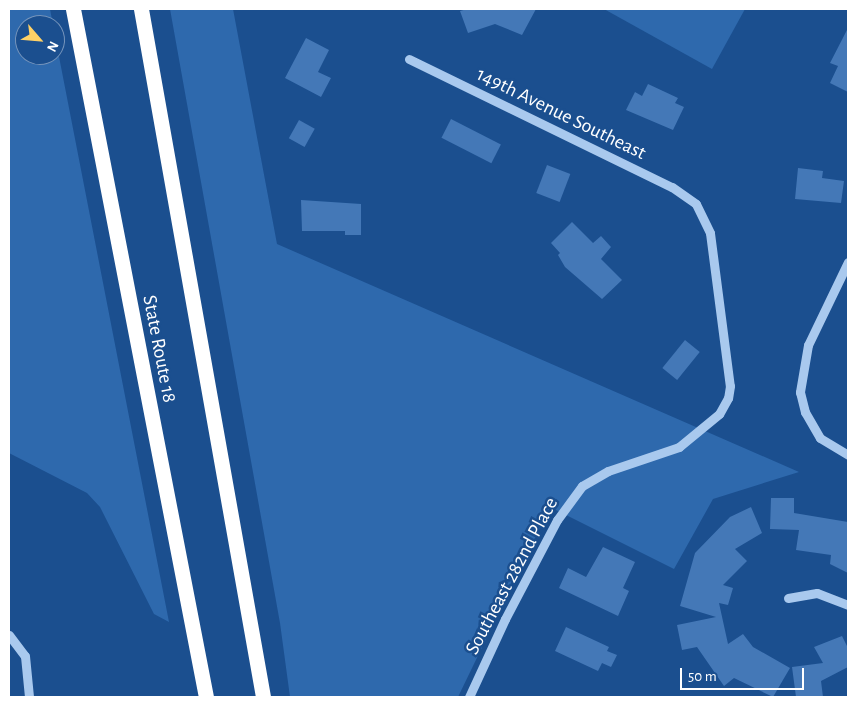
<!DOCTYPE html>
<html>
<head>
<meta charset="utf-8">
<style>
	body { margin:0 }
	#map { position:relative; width:857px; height:706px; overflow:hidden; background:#1b4f8f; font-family:"Alegreya Sans",sans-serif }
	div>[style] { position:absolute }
	.green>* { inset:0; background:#2e69ad }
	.building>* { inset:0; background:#4478b7; transform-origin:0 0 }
	.minor>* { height:9px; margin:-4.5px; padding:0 4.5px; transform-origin:4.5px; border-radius:4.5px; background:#a9c9ee }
	.highway>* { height:15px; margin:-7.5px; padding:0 7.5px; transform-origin:7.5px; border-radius:7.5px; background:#fff }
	span { translate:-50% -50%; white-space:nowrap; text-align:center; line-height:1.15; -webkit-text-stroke:5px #1b4f8f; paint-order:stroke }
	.street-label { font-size:20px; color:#fff }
	.frame { position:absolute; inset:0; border:10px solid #fff; pointer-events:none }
	.north { position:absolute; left:15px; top:15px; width:50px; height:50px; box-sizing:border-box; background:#1b4f8f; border:1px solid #7695bc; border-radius:50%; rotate:117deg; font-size:14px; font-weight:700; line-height:20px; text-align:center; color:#fff }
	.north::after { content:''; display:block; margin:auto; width:18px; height:22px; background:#ffd166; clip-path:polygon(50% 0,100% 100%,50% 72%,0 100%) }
	.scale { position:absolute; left:680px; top:668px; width:124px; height:22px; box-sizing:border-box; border:2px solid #fff; border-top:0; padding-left:6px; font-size:15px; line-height:18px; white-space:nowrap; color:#fff; -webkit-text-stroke:4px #1b4f8f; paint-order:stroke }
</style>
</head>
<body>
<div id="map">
	<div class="green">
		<div style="clip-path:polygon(9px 9px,50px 9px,53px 25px,25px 25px,25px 55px,55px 55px,55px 36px,169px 622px,154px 614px,100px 507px,87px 493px,9px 453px)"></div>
		<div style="clip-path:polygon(170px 9px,233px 9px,277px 244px,799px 472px,713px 499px,674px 569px,550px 507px,458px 697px,290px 697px,280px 623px)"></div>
		<div style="clip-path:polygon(604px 9px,745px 9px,712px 69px)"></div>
	</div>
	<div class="building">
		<div style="clip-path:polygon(467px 9px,536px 9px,522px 35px,495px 24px,468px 33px,460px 11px)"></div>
		<div style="clip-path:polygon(848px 28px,848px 92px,830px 83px,838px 66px,830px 63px)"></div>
		<div style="clip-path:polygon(306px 38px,329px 50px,318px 72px,331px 78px,321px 97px,285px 78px)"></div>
		<div style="clip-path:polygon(648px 84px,678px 98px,675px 103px,684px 107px,673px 130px,626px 110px,635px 92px,642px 96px)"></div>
		<div style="left:451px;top:119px;width:56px;height:21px;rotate:27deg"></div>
		<div style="left:299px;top:120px;width:18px;height:21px;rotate:29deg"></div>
		<div style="left:547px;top:165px;width:25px;height:30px;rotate:21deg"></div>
		<div style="clip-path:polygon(798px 168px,823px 171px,822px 178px,844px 181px,841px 203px,795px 199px)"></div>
		<div style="clip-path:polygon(301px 200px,361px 204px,361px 235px,345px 235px,345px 231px,302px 231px)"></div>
		<div style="clip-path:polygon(572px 222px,593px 243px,601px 236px,611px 247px,601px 259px,622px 280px,602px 299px,565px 267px,558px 255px,560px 253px,551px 243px)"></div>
		<div style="left:685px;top:340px;width:19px;height:36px;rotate:39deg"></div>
		<div style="clip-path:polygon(771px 498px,794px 498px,794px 513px,848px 522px,848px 573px,830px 564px,831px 555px,796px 550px,799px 530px,770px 529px)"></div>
		<div style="clip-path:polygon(751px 507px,762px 533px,735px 549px,747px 561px,723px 585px,733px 588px,728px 605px,719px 603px,728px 644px,743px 634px,753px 647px,790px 668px,773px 697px,734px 678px,724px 686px,697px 647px,682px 650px,677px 625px,716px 617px,680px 606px,695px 553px,730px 517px)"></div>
		<div style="clip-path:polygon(603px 547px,635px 562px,623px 588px,629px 591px,618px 616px,559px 588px,568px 568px,586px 577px)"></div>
		<div style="clip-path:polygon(566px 627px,609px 647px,607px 651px,617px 655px,611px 667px,602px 663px,598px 671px,555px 651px)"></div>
		<div style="clip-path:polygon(842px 636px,848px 648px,848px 667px,821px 681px,823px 697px,796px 697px,792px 667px,823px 663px,814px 647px)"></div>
	</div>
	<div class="minor">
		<div style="left:409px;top:59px;width:292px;rotate:26deg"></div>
		<div style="left:672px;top:187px;width:29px;rotate:35deg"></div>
		<div style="left:696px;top:204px;width:32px;rotate:64deg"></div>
		<div style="left:710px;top:233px;width:154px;rotate:82.6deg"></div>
		<div style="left:730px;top:386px;width:12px;rotate:99deg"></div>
		<div style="left:728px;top:398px;width:18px;rotate:119deg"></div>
		<div style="left:719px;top:414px;width:52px;rotate:140.5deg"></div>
		<div style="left:679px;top:447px;width:75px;rotate:161.3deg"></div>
		<div style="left:608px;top:471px;width:30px;rotate:150deg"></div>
		<div style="left:582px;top:486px;width:42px;rotate:126.3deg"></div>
		<div style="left:557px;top:520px;width:112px;rotate:117.7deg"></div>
		<div style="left:505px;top:619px;width:86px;rotate:114.8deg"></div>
		<div style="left:848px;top:262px;width:92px;rotate:115.7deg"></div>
		<div style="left:808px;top:345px;width:48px;rotate:99.7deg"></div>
		<div style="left:800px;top:392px;width:21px;rotate:76deg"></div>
		<div style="left:805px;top:412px;width:30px;rotate:60deg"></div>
		<div style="left:820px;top:438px;width:33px;rotate:31deg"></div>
		<div style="left:788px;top:598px;width:29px;rotate:-10deg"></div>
		<div style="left:817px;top:593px;width:33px;rotate:21deg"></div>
		<div style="left:9px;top:635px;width:26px;rotate:53deg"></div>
		<div style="left:25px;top:656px;width:41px;rotate:84.4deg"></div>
	</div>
	<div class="highway">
		<div style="left:73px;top:9px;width:701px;rotate:79.06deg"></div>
		<div style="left:141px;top:9px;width:699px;rotate:79.94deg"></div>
	</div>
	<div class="street-label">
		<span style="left:561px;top:114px;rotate:26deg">149th Avenue Southeast</span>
		<span style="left:159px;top:349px;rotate:79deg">State Route 18</span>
		<span style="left:512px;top:576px;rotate:-62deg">Southeast 282nd Place</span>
	</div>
	<div class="frame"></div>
	<div class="north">N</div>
	<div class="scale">50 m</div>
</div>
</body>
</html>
